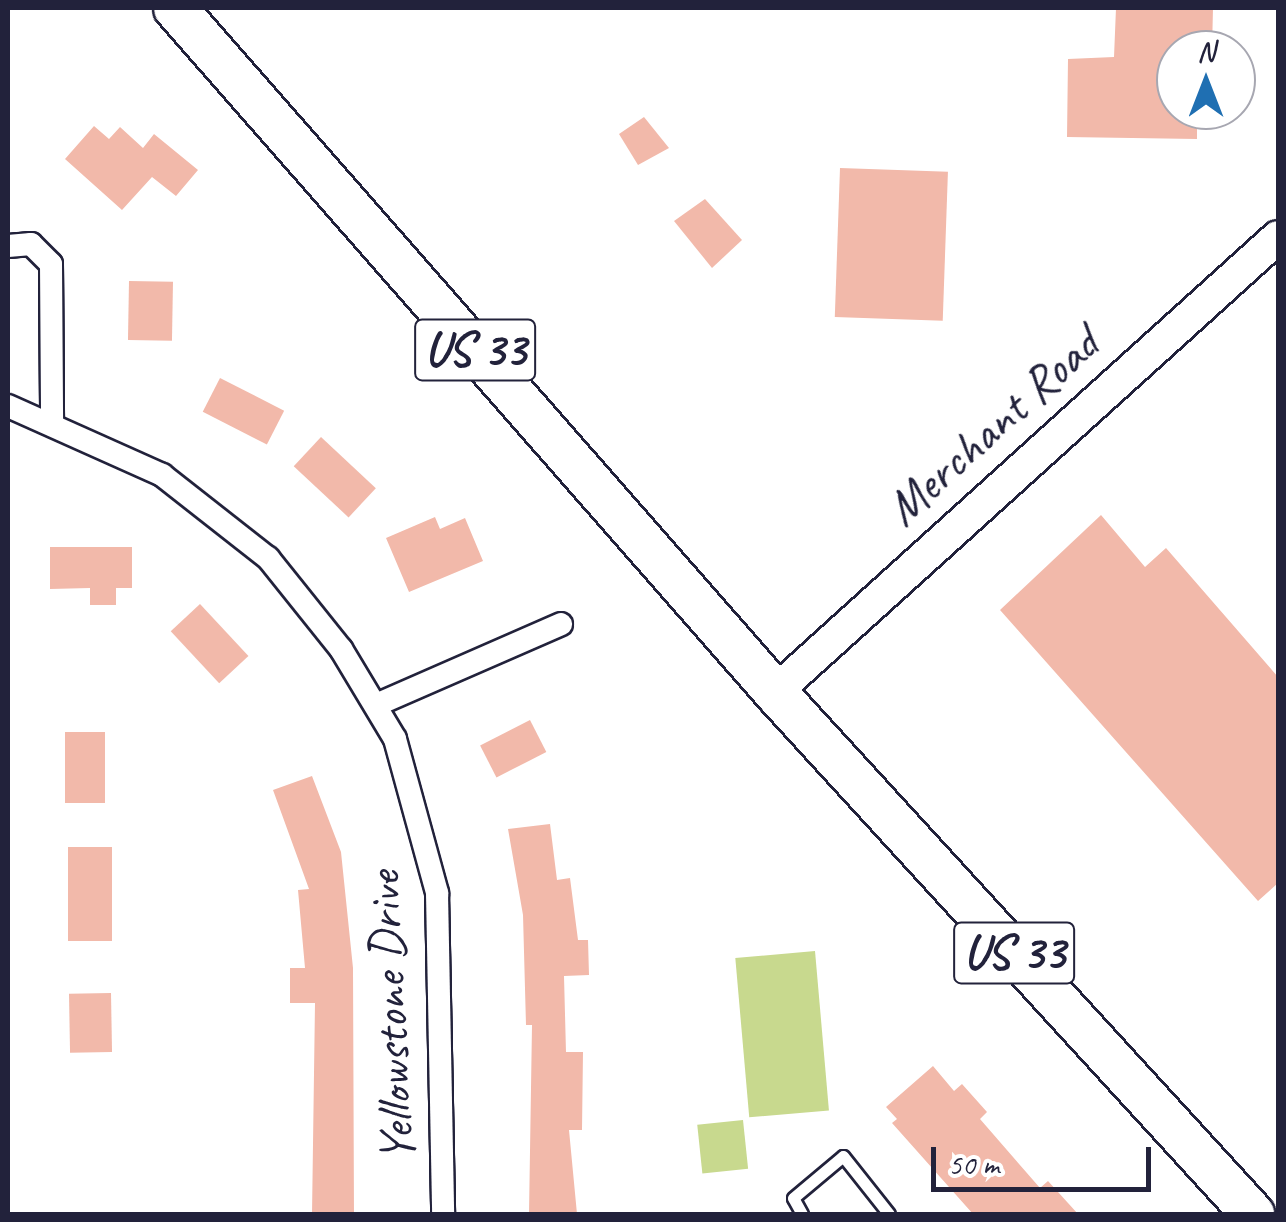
<!DOCTYPE html>
<html>
<head>
<meta charset="utf-8">
<style>
	body { margin:0 }
	#map { position:relative; width:1286px; height:1222px; overflow:hidden; background:#fff; font-family:Caveat,sans-serif }
	div>[style] { position:absolute }
	.green>* { inset:0; background:#c8d98e; transform-origin:0 0 }
	.building>* { inset:0; background:#f2b9aa; transform-origin:0 0 }
	.roads { filter:drop-shadow(2px 0 #22223b) drop-shadow(-2px 0 #22223b) drop-shadow(0 2px #22223b) drop-shadow(0 -2px #22223b) }
	.lane>* { height:11px; margin:-5.5px; padding:0 5.5px; transform-origin:5.5px; border-radius:5.5px; background:#fff }
	.street>* { height:22px; margin:-11px; padding:0 11px; transform-origin:11px; border-radius:11px; background:#fff }
	.secondary>* { height:32px; margin:-16px; padding:0 16px; transform-origin:16px; border-radius:16px; background:#fff }
	.highway>* { height:42px; margin:-21px; padding:0 21px; transform-origin:21px; border-radius:21px; background:#fff }
	span { translate:-50% -50%; white-space:nowrap; text-align:center; line-height:1.15; -webkit-text-stroke:9px #fff; paint-order:stroke }
	.shield-label span { padding:2px 8px; background:#fff; border:2px solid; border-radius:8px; -webkit-text-stroke-width:0 }
	.shield-label { font-size:48px; color:#22223b; font-weight:700 }
	.street-label { font-size:50px; color:#22223b }
	.frame { position:absolute; inset:0; border:10px solid #22223b; pointer-events:none }
	.north { position:absolute; left:1156px; top:30px; width:100px; height:100px; box-sizing:border-box; background:#fff; border:2px solid #a7a7b1; border-radius:50%; rotate:0deg; font-size:28px; font-weight:700; line-height:40px; text-align:center; color:#22223b }
	.north::after { content:''; display:block; margin:auto; width:35px; height:45px; background:#1f6fb2; clip-path:polygon(50% 0,100% 100%,50% 72%,0 100%) }
	.scale { position:absolute; left:931px; top:1147px; width:220px; height:45px; box-sizing:border-box; border:5px solid #22223b; border-top:0; padding-left:12px; font-size:30px; line-height:35px; white-space:nowrap; color:#22223b; -webkit-text-stroke:8px #fff; paint-order:stroke }
</style>
</head>
<body>
<div id="map">
	<div class="green">
		<div style="left:815px;top:951px;width:160px;height:80px;rotate:85deg"></div>
		<div style="left:743px;top:1120px;width:49px;height:46px;rotate:84deg"></div>
	</div>
	<div class="building">
		<div style="clip-path:polygon(1116px 8px,1213px 8px,1212px 50px,1176px 50px,1176px 110px,1197px 110px,1197px 139px,1067px 137px,1068px 59px,1114px 57px)"></div>
		<div style="clip-path:polygon(644px 117px,669px 148px,638px 165px,619px 134px)"></div>
		<div style="clip-path:polygon(94px 126px,109px 139px,120px 127px,143px 148px,154px 134px,198px 170px,176px 196px,152px 177px,122px 210px,65px 159px)"></div>
		<div style="left:840px;top:168px;width:108px;height:149px;rotate:2deg"></div>
		<div style="clip-path:polygon(705px 199px,742px 240px,712px 268px,674px 221px)"></div>
		<div style="left:129px;top:281px;width:44px;height:59px;rotate:1deg"></div>
		<div style="left:220px;top:378px;width:72px;height:38px;rotate:27deg"></div>
		<div style="left:321px;top:437px;width:75px;height:40px;rotate:43deg"></div>
		<div style="clip-path:polygon(1101px 515px,1145px 567px,1166px 548px,1278px 677px,1278px 883px,1258px 901px,1000px 610px)"></div>
		<div style="clip-path:polygon(435px 517px,440px 529px,465px 518px,483px 561px,409px 592px,386px 538px)"></div>
		<div style="clip-path:polygon(50px 547px,132px 547px,132px 588px,116px 588px,116px 605px,90px 605px,90px 588px,50px 589px)"></div>
		<div style="left:200px;top:604px;width:71px;height:40px;rotate:47deg"></div>
		<div style="left:530px;top:720px;width:36px;height:56px;rotate:63deg"></div>
		<div style="left:65px;top:732px;width:40px;height:71px"></div>
		<div style="clip-path:polygon(312px 776px,341px 852px,353px 968px,354px 1214px,312px 1214px,315px 1003px,290px 1003px,290px 968px,305px 968px,298px 890px,309px 889px,273px 790px)"></div>
		<div style="clip-path:polygon(550px 824px,557px 880px,570px 878px,578px 940px,588px 940px,589px 975px,564px 976px,566px 1052px,583px 1052px,582px 1130px,569px 1130px,577px 1214px,529px 1214px,532px 1025px,526px 1025px,523px 915px,508px 829px)"></div>
		<div style="left:68px;top:847px;width:44px;height:94px"></div>
		<div style="left:111px;top:993px;width:59px;height:42px;rotate:89deg"></div>
		<div style="clip-path:polygon(933px 1066px,954px 1091px,962px 1084px,987px 1112px,980px 1119px,1040px 1188px,1048px 1181px,1078px 1214px,973px 1214px,892px 1123px,897px 1119px,886px 1107px)"></div>
	</div>
	<div class="roads">
		<div class="lane">
			<div style="left:802px;top:1214px;width:18px;rotate:-119deg"></div>
			<div style="left:793px;top:1198px;width:65px;rotate:-40deg"></div>
			<div style="left:843px;top:1156px;width:74px;rotate:51.6deg"></div>
		</div>
		<div class="street">
			<div style="left:8px;top:246px;width:23px;rotate:-5deg"></div>
			<div style="left:31px;top:244px;width:28px;rotate:45deg"></div>
			<div style="left:51px;top:264px;width:158px;rotate:89.6deg"></div>
			<div style="left:8px;top:406px;width:169px;rotate:24.1deg"></div>
			<div style="left:162px;top:475px;width:135px;rotate:38.1deg"></div>
			<div style="left:268px;top:558px;width:117px;rotate:51.3deg"></div>
			<div style="left:341px;top:649px;width:105px;rotate:59deg"></div>
			<div style="left:395px;top:739px;width:160px;rotate:74.7deg"></div>
			<div style="left:437px;top:893px;width:321px;rotate:88.9deg"></div>
			<div style="left:376px;top:705px;width:202px;rotate:-23.6deg"></div>
		</div>
		<div class="secondary">
			<div style="left:775px;top:692px;width:678px;rotate:-42.13deg"></div>
		</div>
		<div class="highway">
			<div style="left:175px;top:8px;width:910px;rotate:48.74deg"></div>
			<div style="left:775px;top:692px;width:708px;rotate:47.52deg"></div>
		</div>
	</div>
	<div class="shield-label">
		<span style="left:475px;top:350px">US 33</span>
		<span style="left:1014px;top:953px">US 33</span>
	</div>
	<div class="street-label">
		<span style="left:992px;top:426px;rotate:-42deg">Merchant Road</span>
		<span style="left:390px;top:1017px;rotate:-93deg">Yellowstone Drive</span>
	</div>
	<div class="frame"></div>
	<div class="north">N</div>
	<div class="scale">50 m</div>
</div>
</body>
</html>
